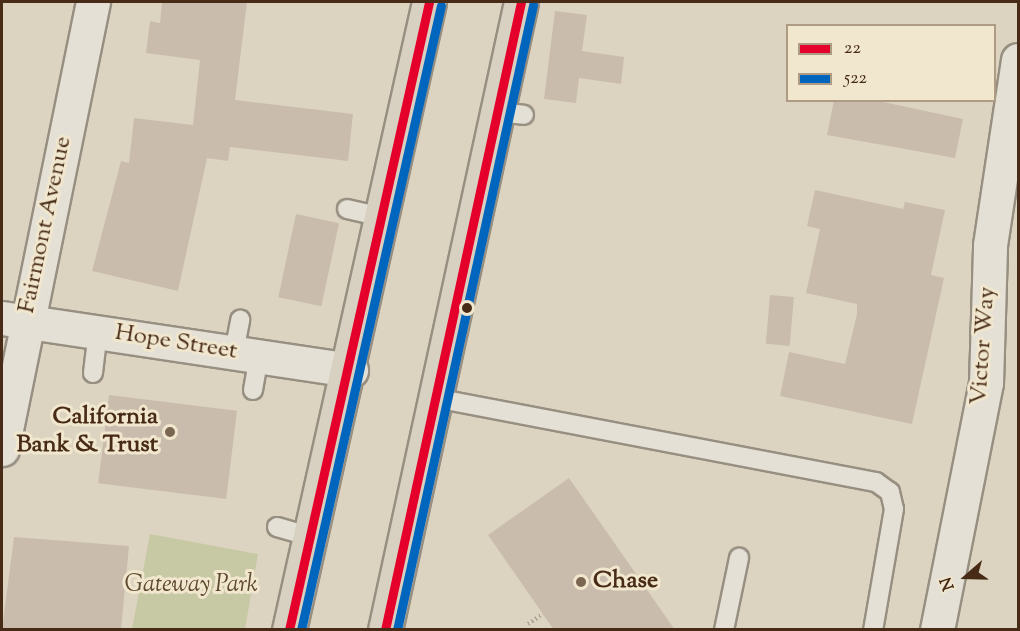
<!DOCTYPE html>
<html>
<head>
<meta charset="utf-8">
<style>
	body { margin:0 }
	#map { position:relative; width:1020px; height:631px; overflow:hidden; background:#dcd4c0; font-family:"Sorts Mill Goudy",serif }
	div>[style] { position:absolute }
	.green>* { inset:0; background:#c7c8a4 }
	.building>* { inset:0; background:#cabcac; transform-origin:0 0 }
	.path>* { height:4px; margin-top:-2px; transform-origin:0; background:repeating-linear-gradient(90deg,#a9a298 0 1.5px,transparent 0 4.5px) }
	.roads { filter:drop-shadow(2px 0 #978f81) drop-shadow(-2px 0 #978f81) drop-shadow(0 2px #978f81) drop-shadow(0 -2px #978f81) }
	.lane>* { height:18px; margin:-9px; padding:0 9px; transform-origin:9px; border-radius:9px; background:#e4e0d5 }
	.street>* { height:33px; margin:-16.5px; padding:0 16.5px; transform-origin:16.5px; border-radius:16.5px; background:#e4e0d5 }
	.primary>* { height:33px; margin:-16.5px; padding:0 16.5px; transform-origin:16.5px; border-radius:16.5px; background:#d8d0c1 }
	.bus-1>* { height:9px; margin:-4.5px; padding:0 4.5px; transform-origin:4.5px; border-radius:4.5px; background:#e4002b }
	.bus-2>* { height:9px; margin:-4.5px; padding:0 4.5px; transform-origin:4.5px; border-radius:4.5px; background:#0065bd }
	.dots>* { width:16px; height:16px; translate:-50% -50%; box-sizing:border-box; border:3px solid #f1e6ce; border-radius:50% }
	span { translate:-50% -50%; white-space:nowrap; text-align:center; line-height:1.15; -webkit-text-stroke:6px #f1e6ce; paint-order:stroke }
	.street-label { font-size:24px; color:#472b16 }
	.poi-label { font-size:24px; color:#472b16; font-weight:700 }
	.right { translate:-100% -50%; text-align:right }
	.left { translate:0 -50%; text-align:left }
	.park-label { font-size:24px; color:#5d492e; font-style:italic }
	.frame { position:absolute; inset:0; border:3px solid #472b16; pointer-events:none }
	.legend { position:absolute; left:786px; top:24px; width:210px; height:78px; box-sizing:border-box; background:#f1e6ce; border:2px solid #ad9b84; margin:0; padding:8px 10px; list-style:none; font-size:18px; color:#472b16 }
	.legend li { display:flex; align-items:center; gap:12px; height:30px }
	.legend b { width:30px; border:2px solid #ad9b84 }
	.north { position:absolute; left:936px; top:547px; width:60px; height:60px; -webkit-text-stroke:4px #f1e6ce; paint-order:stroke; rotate:250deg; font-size:16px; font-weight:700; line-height:24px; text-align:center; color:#472b16 }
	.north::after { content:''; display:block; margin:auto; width:21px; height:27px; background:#472b16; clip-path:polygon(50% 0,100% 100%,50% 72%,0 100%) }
</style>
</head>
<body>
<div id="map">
	<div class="green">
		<div style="clip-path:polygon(150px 534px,258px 554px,245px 629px,132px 629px)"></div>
	</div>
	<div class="building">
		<div style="clip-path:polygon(162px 2px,247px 2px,235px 100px,353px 114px,348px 161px,230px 147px,228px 161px,207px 158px,178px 291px,92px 271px,121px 161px,129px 163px,134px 118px,193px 125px,200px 60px,146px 53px,150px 21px,160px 23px)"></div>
		<div style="clip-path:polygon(555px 11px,587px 15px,582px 51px,624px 57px,621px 84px,579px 78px,576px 103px,544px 99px)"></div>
		<div style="clip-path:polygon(834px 100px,874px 100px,963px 119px,955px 158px,827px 135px)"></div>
		<div style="clip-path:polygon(815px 190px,903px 209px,905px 202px,945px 210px,931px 275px,944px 278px,912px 424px,780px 396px,789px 352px,845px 364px,857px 314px,857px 304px,806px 293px,820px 229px,807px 226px)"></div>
		<div style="left:296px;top:214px;width:44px;height:85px;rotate:12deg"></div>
		<div style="left:770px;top:295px;width:24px;height:49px;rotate:5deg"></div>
		<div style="left:109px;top:395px;width:129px;height:89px;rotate:7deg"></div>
		<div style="clip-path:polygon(569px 478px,620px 551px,675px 630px,554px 630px,488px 535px)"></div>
		<div style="clip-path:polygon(14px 537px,129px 546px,121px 630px,2px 630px)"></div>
	</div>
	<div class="path">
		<div style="left:528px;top:624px;width:18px;rotate:-34deg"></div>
	</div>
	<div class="roads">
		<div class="lane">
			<div style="left:497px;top:112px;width:27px;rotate:6deg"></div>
			<div style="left:347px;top:209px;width:37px;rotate:13deg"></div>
			<div style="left:234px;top:352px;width:33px;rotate:-79deg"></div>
			<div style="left:93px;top:373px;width:42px;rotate:-83.2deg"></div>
			<div style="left:253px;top:390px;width:35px;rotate:-80deg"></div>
			<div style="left:435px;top:398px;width:449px;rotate:10.8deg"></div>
			<div style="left:876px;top:482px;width:17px;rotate:36deg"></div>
			<div style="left:890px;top:492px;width:17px;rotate:77deg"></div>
			<div style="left:894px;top:509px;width:123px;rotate:99.8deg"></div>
			<div style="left:277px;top:527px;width:35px;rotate:16deg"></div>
			<div style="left:724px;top:630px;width:74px;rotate:-78.2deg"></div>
		</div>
		<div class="street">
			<div style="left:2px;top:318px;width:353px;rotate:8.5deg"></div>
			<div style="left:2px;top:449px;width:456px;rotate:-78.5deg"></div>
			<div style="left:937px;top:630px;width:252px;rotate:-78.8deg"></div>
			<div style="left:986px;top:383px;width:138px;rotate:-88.3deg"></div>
			<div style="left:990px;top:245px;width:187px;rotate:-81.4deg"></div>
		</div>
		<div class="primary">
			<div style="left:289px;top:630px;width:643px;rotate:-77.43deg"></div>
			<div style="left:385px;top:630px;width:643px;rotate:-77.78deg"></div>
		</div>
	</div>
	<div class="bus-1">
		<div style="left:289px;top:630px;width:643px;rotate:-77.43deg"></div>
		<div style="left:385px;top:630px;width:643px;rotate:-77.78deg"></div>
	</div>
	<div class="bus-2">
		<div style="left:301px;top:630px;width:640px;rotate:-77.37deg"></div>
		<div style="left:397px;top:630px;width:640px;rotate:-77.72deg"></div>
	</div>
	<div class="dots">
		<div style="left:467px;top:308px;background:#472b16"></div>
		<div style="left:170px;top:432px;background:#7b6652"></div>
		<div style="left:581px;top:582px;background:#7b6652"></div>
	</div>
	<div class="street-label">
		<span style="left:46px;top:225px;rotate:-78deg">Fairmont Avenue</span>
		<span style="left:176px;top:343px;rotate:9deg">Hope Street</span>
		<span style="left:984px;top:346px;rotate:-86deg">Victor Way</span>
	</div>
	<div class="poi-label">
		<span class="right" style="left:158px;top:432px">California<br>Bank &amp; Trust</span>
		<span class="left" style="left:593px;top:582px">Chase</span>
	</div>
	<div class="park-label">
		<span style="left:191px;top:586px">Gateway Park</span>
	</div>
	<div class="frame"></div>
	<ul class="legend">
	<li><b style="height:8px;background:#e4002b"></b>22</li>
	<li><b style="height:8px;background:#0065bd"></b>522</li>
	</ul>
	<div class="north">N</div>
</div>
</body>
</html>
